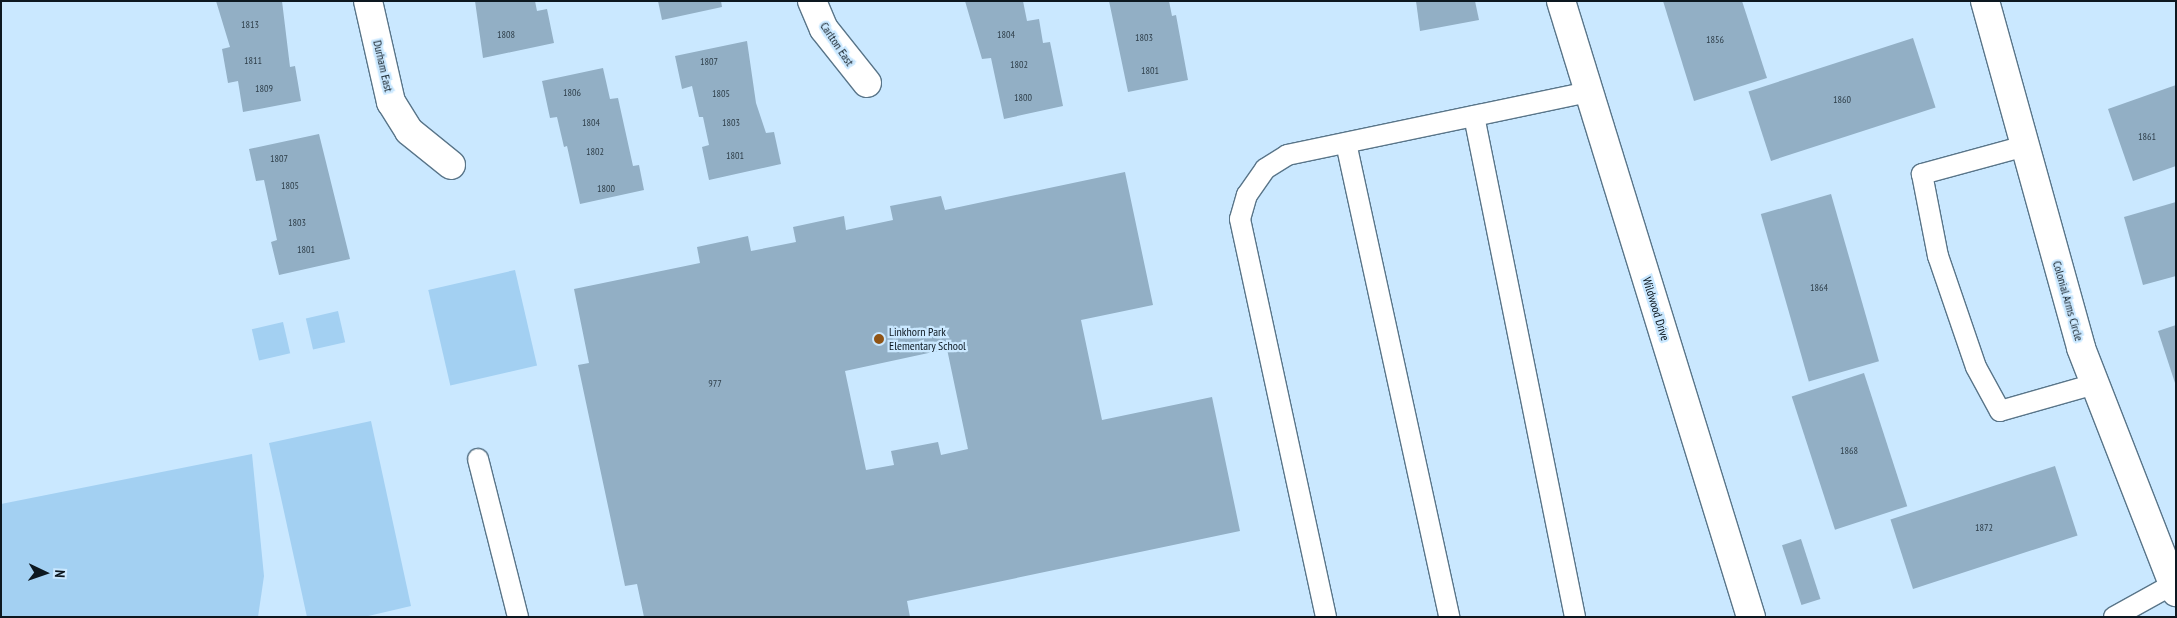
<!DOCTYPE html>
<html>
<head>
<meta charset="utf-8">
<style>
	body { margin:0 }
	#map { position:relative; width:2177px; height:618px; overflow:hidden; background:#cae8ff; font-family:"PT Sans Narrow",sans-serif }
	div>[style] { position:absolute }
	.green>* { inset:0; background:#a3d0f2; transform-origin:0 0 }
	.building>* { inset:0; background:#92afc5; transform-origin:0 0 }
	.roads { filter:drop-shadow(1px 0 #597589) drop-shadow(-1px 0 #597589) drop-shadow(0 1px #597589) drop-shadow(0 -1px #597589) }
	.lane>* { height:20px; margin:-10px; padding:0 10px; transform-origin:10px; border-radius:10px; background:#fff }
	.street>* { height:28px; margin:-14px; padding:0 14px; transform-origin:14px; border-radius:14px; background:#fff }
	.dots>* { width:14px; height:14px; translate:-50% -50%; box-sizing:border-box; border:2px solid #cae8ff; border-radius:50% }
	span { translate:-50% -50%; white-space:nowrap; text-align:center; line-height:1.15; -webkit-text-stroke:4.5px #cae8ff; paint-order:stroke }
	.number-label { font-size:10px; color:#2e3e49 }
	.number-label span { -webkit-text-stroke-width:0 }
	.street-label { font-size:12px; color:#0d1820 }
	.poi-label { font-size:12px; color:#0d1820 }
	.left { translate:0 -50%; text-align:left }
	.frame { position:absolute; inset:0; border:2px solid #0d1820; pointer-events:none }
	.north { position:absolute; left:20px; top:548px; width:50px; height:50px; -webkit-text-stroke:4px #cae8ff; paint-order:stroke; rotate:93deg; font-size:14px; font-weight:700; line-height:20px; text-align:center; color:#0d1820 }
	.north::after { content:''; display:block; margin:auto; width:18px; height:22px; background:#0d1820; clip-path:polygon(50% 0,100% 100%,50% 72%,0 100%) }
</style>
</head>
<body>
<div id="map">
	<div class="green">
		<div style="left:515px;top:270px;width:98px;height:89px;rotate:77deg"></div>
		<div style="left:338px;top:311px;width:32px;height:33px;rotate:77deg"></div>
		<div style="left:283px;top:322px;width:32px;height:32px;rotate:77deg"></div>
		<div style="clip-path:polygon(371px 421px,411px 606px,364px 617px,307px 617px,269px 443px)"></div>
		<div style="clip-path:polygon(252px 454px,264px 576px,258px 617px,1px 617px,1px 504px)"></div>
	</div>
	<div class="building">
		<div style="clip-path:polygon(216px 1px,282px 1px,290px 67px,295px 66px,301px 101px,243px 112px,238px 81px,228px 83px,222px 49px,230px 47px)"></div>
		<div style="clip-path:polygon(475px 1px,535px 1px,537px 11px,547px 9px,554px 43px,483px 58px)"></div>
		<div style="clip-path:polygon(658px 1px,721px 1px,722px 7px,662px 20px)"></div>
		<div style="clip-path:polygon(965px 1px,1023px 1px,1027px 21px,1039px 19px,1043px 43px,1050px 42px,1063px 106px,1004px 119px,991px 58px,982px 59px)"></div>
		<div style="clip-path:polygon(1109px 1px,1169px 1px,1172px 16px,1176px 15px,1188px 80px,1128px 92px)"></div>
		<div style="clip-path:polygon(1416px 1px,1475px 1px,1479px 20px,1420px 31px)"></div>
		<div style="clip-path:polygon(1663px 1px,1742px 1px,1767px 78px,1694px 101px)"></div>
		<div style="left:1913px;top:38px;width:73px;height:173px;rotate:72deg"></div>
		<div style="clip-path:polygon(747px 41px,756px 103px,766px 133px,774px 132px,781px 164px,709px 180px,702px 147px,709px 145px,703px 117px,699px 117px,692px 86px,682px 89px,675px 56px)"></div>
		<div style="clip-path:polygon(603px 68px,610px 99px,618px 98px,633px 166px,639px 165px,644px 190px,580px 204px,567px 146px,564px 147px,557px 117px,550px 118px,542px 81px)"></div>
		<div style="clip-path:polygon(2176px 85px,2176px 166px,2133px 181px,2108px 109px)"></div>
		<div style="clip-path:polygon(319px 134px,350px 259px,279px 275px,271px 242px,277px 240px,264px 180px,256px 181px,249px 149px)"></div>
		<div style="clip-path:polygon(evenodd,1125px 172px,1153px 305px,1081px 320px,1102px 420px,1212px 397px,1240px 531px,907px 601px,910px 617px,644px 617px,637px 584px,625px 586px,578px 365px,589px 363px,574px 289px,700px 263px,697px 247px,748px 236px,751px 251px,796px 242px,793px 227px,844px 216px,846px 230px,893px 220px,890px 206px,941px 196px,945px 210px,1125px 172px,947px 349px,968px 449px,941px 455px,938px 442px,891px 451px,894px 465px,866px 470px,845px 371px,947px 349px)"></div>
		<div style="left:1831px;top:194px;width:174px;height:73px;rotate:74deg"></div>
		<div style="clip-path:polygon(2176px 202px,2176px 276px,2143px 285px,2124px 217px)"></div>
		<div style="clip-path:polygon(2176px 325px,2176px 383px,2175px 383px,2158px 331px)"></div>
		<div style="left:1864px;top:373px;width:140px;height:76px;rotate:72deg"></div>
		<div style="left:2055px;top:466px;width:73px;height:173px;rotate:72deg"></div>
		<div style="left:1801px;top:539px;width:63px;height:20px;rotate:72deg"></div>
	</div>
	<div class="roads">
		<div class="lane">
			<div style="left:1474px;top:116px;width:511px;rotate:78.6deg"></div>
			<div style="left:1346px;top:143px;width:485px;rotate:77.7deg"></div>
			<div style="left:2025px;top:146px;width:107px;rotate:164.8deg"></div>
			<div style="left:1922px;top:174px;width:84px;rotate:79deg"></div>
			<div style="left:1938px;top:256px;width:117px;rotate:71.1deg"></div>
			<div style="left:1976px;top:367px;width:50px;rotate:61.4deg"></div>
			<div style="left:2000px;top:411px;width:99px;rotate:-15.9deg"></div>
			<div style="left:478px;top:459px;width:163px;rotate:75.8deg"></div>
			<div style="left:1326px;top:617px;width:407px;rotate:-102.2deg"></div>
			<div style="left:1240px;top:219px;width:25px;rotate:-74deg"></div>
			<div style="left:1247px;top:195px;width:32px;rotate:-55deg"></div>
			<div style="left:1265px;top:169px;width:26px;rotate:-32deg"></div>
			<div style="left:1287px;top:155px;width:309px;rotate:-11.8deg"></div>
			<div style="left:2114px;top:617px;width:66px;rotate:-28.9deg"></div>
		</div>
		<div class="street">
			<div style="left:368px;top:1px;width:104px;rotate:77.2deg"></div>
			<div style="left:391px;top:102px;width:34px;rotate:58deg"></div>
			<div style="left:409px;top:131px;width:54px;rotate:39deg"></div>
			<div style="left:812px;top:1px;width:30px;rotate:67deg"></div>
			<div style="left:824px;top:29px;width:69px;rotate:51.5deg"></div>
			<div style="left:1561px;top:1px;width:645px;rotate:72.86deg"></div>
			<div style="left:1985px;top:1px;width:360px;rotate:74.5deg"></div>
			<div style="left:2081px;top:348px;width:262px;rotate:68.7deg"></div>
		</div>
	</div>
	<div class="dots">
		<div style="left:879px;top:339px;background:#905415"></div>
	</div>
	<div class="number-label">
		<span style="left:250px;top:25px">1813</span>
		<span style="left:506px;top:35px">1808</span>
		<span style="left:1006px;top:35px">1804</span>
		<span style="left:1144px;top:38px">1803</span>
		<span style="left:1715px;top:40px">1856</span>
		<span style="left:253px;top:61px">1811</span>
		<span style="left:709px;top:62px">1807</span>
		<span style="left:1019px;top:65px">1802</span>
		<span style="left:1150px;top:71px">1801</span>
		<span style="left:264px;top:89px">1809</span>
		<span style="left:572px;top:93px">1806</span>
		<span style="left:721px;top:94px">1805</span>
		<span style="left:1023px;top:98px">1800</span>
		<span style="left:1842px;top:100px">1860</span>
		<span style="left:591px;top:123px">1804</span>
		<span style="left:731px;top:123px">1803</span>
		<span style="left:2147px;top:137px">1861</span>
		<span style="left:595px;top:152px">1802</span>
		<span style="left:735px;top:156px">1801</span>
		<span style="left:279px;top:159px">1807</span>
		<span style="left:290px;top:186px">1805</span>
		<span style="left:606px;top:189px">1800</span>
		<span style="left:297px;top:223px">1803</span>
		<span style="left:306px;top:250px">1801</span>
		<span style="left:1819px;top:288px">1864</span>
		<span style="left:715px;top:384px">977</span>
		<span style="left:1849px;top:451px">1868</span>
		<span style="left:1984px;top:528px">1872</span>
	</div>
	<div class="street-label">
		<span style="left:837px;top:44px;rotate:56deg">Carlton East</span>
		<span style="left:383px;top:66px;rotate:77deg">Durham East</span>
		<span style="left:2068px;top:301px;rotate:74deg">Colonial Arms Circle</span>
		<span style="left:1656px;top:309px;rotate:73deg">Wildwood Drive</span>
	</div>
	<div class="poi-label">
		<span class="left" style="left:889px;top:339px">Linkhorn Park<br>Elementary School</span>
	</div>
	<div class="frame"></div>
	<div class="north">N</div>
</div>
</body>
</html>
